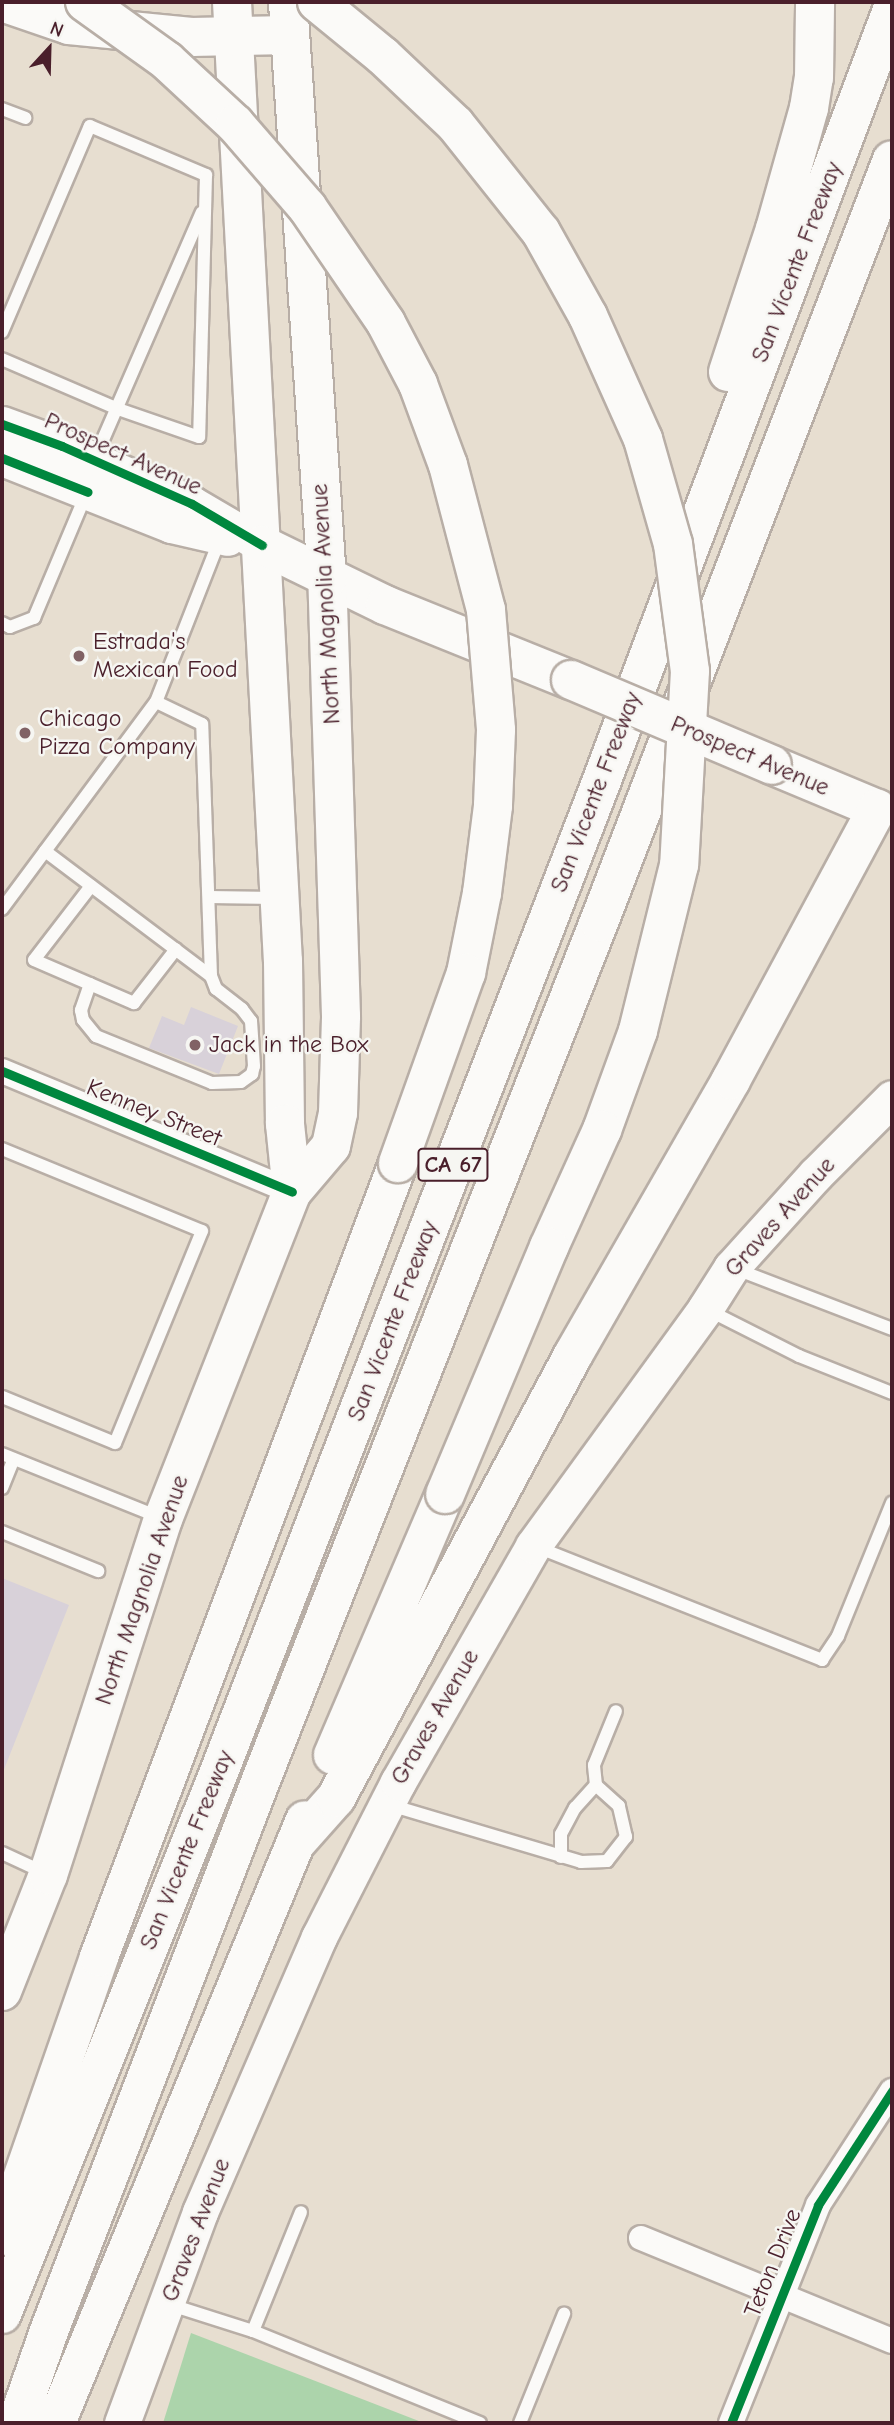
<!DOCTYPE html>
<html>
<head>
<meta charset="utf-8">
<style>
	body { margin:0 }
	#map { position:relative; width:894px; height:2425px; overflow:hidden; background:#e7ded0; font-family:"Comic Neue",sans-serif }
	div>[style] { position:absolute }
	.green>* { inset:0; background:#acd4ab }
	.building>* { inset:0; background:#d8d1d9 }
	.roads { filter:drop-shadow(2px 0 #b8aea6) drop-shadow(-2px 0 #b8aea6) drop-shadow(0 2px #b8aea6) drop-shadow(0 -2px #b8aea6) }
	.service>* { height:12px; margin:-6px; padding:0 6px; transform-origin:6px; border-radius:6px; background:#fbfaf8 }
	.minor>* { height:24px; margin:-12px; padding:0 12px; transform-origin:12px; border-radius:12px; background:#fbfaf8 }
	.secondary>* { height:35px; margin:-17.5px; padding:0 17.5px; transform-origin:17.5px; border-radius:17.5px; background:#fbfaf8 }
	.primary>* { height:38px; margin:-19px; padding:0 19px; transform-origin:19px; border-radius:19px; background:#fbfaf8 }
	.motorway>* { height:38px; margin:-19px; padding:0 19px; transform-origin:19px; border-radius:19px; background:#fbfaf8 }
	.bridges { filter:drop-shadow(2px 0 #b8aea6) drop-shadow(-2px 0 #b8aea6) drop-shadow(0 2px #b8aea6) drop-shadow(0 -2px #b8aea6) }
	.primary-bridge>* { height:38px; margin:-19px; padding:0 19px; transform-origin:19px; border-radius:19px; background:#fbfaf8 }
	.motorway-bridge>* { height:38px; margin:-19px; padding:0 19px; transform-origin:19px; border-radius:19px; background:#fbfaf8 }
	.cycleway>* { height:9px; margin:-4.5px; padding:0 4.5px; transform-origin:4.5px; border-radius:4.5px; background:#00873e }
	.dots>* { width:19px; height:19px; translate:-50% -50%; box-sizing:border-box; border:4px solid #f6f6f2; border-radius:50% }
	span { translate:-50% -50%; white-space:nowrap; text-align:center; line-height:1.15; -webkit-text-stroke:5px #f6f6f2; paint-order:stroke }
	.shield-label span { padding:2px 5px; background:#f6f6f2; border:2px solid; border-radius:5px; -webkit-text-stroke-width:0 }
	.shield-label { font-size:23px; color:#4a1f2b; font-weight:700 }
	.street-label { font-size:24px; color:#4a1f2b }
	.poi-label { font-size:24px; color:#4a1f2b }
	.left { translate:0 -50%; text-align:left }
	.frame { position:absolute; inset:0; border:4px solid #4a1f2b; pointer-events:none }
	.north { position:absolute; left:14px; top:14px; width:70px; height:70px; -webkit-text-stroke:5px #f6f6f2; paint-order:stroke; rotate:22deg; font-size:19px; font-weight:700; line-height:28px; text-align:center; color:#4a1f2b }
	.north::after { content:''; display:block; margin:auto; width:24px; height:32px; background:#4a1f2b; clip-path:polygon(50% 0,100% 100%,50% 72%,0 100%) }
</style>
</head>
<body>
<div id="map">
	<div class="green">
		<div style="clip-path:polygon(191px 2333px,424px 2423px,163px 2423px)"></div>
	</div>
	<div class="building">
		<div style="clip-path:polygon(191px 1007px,238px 1026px,219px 1074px,149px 1048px,162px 1016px,184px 1025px)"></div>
		<div style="clip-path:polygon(2px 1578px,69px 1605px,3px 1772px,2px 1772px)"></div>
	</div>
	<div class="roads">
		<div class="service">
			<div style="left:2px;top:109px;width:25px;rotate:21deg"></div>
			<div style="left:2px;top:332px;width:224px;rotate:-66.9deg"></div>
			<div style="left:90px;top:126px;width:126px;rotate:22.9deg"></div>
			<div style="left:206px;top:175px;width:262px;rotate:91.5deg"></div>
			<div style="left:199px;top:437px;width:86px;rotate:-160.9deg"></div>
			<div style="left:118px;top:409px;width:126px;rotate:-156.7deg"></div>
			<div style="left:95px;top:458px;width:268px;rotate:-66.5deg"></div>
			<div style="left:2px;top:623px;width:9px;rotate:27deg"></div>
			<div style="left:10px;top:627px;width:26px;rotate:-21deg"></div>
			<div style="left:34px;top:618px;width:137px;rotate:-67.2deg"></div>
			<div style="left:45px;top:851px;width:208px;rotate:37deg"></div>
			<div style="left:211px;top:976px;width:252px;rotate:-92deg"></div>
			<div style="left:202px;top:724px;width:51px;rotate:-154.4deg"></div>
			<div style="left:91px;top:886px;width:93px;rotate:127.6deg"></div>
			<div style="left:34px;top:960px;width:109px;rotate:23.3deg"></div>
			<div style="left:134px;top:1003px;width:68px;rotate:-52.1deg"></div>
			<div style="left:209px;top:897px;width:66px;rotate:0.9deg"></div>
			<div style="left:2px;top:909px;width:258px;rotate:-53.4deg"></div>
			<div style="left:156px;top:702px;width:175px;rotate:-68.6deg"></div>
			<div style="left:90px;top:984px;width:28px;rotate:109deg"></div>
			<div style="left:81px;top:1010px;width:10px;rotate:79deg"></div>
			<div style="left:83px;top:1020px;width:21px;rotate:51deg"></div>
			<div style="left:96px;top:1036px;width:125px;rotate:22.1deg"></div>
			<div style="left:212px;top:1083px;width:29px;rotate:-2deg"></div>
			<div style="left:241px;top:1082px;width:14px;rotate:-36deg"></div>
			<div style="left:252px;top:1074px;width:8px;rotate:-76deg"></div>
			<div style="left:254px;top:1066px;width:45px;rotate:-93.8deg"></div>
			<div style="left:251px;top:1021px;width:15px;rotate:-127deg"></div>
			<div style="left:242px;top:1009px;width:33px;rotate:-142deg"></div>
			<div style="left:216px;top:989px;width:14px;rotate:-111deg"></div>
			<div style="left:2px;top:1149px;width:216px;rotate:22.3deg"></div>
			<div style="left:202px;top:1231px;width:229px;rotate:112.3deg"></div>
			<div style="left:115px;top:1443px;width:122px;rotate:-157.8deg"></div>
			<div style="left:736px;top:1269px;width:167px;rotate:21deg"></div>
			<div style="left:708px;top:1310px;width:102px;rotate:26.8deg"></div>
			<div style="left:799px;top:1356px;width:100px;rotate:21.7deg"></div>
			<div style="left:2px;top:1454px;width:171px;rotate:21.9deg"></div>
			<div style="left:2px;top:1488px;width:31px;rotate:-68deg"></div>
			<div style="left:2px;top:1532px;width:104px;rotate:22.1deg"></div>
			<div style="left:537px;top:1547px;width:307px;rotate:21.6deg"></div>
			<div style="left:822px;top:1660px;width:29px;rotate:-56deg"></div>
			<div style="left:838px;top:1636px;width:144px;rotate:-67.9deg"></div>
			<div style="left:390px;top:1805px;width:199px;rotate:16.6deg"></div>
			<div style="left:581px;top:1862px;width:26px;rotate:-2deg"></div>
			<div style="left:607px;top:1861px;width:31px;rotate:-52deg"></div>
			<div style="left:626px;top:1837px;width:32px;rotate:-103deg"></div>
			<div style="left:619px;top:1806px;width:31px;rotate:-138deg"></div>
			<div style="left:596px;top:1785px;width:20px;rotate:-96deg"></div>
			<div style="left:594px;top:1765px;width:58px;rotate:-67.8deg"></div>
			<div style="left:2px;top:1853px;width:47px;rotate:24.9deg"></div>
			<div style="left:561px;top:1857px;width:23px;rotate:-90deg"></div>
			<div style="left:561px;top:1834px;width:30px;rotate:-62deg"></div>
			<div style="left:575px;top:1808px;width:31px;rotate:-48deg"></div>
			<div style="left:168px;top:2304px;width:89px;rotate:17.6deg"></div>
			<div style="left:253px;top:2331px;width:245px;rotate:22.1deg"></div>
			<div style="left:253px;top:2331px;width:128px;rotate:-68deg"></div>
			<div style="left:520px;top:2423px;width:118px;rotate:-68deg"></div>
		</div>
		<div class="minor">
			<div style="left:2px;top:1071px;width:314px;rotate:22.6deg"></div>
			<div style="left:641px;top:2238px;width:271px;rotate:22.3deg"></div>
			<div style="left:731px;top:2423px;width:235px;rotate:-68.2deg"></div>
			<div style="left:818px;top:2205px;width:136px;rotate:-57deg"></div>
		</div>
		<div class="secondary">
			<div style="left:2px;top:424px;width:64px;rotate:20.1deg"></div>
			<div style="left:62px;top:446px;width:142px;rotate:24deg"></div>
			<div style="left:192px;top:504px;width:81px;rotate:30.4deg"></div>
			<div style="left:2px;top:458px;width:182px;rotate:21.6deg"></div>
			<div style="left:171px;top:525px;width:58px;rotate:12.8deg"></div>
			<div style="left:122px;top:2423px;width:225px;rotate:-69.7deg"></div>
			<div style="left:200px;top:2212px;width:300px;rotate:-66.6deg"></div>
			<div style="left:319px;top:1937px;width:174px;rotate:-63deg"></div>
			<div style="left:398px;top:1782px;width:272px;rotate:-60.2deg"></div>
			<div style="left:533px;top:1546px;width:293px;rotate:-54deg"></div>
			<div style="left:705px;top:1309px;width:49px;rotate:-57.6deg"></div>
			<div style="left:731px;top:1268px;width:127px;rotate:-47.9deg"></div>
			<div style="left:816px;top:1174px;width:107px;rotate:-45deg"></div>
		</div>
		<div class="primary">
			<div style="left:232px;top:2px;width:960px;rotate:86.96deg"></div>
			<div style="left:283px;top:961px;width:163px;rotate:89.3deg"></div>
			<div style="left:285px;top:1124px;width:68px;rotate:84.1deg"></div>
			<div style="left:262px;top:545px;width:137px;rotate:26deg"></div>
			<div style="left:385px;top:605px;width:201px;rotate:22deg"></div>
			<div style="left:772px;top:765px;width:114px;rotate:22.7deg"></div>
			<div style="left:2px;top:1991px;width:125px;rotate:-68.4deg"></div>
			<div style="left:48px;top:1875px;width:374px;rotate:-72.1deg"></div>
			<div style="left:163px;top:1519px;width:352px;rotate:-68.5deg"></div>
			<div style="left:292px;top:1192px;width:60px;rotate:-49.7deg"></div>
			<div style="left:331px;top:1146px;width:34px;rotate:-78deg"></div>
			<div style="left:338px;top:1113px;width:97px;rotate:-88.2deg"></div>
			<div style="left:341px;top:1016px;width:437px;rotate:-91.8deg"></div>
			<div style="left:327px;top:579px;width:578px;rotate:-93.87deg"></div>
		</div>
		<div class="motorway">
			<div style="left:2px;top:2px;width:71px;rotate:18.9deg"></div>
			<div style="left:69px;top:25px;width:123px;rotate:5.6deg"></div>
			<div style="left:191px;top:37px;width:98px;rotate:-1.2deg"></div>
			<div style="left:728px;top:372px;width:151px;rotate:-71.8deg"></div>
			<div style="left:775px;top:229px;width:126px;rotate:-74.3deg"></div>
			<div style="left:809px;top:108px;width:30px;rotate:-81deg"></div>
			<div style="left:814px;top:78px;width:76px;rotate:-89.2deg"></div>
			<div style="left:333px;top:1755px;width:284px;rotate:-66.8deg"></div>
			<div style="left:296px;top:1843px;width:60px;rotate:-48.4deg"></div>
			<div style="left:336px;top:1798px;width:502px;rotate:-61.85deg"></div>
			<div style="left:573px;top:1355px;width:317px;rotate:-60.1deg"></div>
			<div style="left:731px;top:1080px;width:308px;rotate:-61.7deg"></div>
			<div style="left:2px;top:2236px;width:295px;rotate:-70.8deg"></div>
			<div style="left:99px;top:1957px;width:848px;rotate:-69.36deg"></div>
			<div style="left:2px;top:2314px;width:589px;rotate:-68.18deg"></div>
			<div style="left:221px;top:1767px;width:1058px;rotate:-68.89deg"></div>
			<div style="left:602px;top:780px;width:823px;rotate:-69.36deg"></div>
			<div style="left:17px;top:2423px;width:97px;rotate:-70.8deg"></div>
			<div style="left:49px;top:2331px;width:585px;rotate:-68.96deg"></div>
			<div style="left:259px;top:1785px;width:928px;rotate:-68.5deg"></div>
			<div style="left:599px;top:922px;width:816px;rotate:-68.97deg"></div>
			<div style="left:56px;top:2423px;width:652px;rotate:-67.56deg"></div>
		</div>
	</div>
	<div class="bridges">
		<div class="primary-bridge">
			<div style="left:571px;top:680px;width:218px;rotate:22.9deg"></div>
		</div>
		<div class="motorway-bridge">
			<div style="left:85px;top:2px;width:101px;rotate:35.7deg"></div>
			<div style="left:167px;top:61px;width:93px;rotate:42.8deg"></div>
			<div style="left:235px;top:124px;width:110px;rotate:49.1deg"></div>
			<div style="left:307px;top:207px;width:140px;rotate:55.7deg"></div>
			<div style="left:386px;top:323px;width:69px;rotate:62.3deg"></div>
			<div style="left:418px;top:384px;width:86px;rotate:69.7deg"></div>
			<div style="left:448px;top:465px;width:150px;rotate:75.3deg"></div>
			<div style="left:486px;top:610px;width:120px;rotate:85.2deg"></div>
			<div style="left:496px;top:730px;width:76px;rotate:92.3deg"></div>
			<div style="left:493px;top:806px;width:88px;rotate:97.2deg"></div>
			<div style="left:482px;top:893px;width:82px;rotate:101.3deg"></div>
			<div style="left:466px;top:973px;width:202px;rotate:109.7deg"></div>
			<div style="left:317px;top:2px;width:85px;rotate:39.3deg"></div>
			<div style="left:383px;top:56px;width:99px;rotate:43.4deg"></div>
			<div style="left:455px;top:124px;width:138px;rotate:51.5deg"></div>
			<div style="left:541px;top:232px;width:96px;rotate:60.8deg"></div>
			<div style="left:588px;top:316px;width:135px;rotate:65.9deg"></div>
			<div style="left:643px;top:439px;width:109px;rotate:74.1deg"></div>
			<div style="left:673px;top:544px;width:128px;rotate:82.4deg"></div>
			<div style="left:690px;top:671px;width:194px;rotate:93.2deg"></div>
			<div style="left:679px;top:865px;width:171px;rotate:103.9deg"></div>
			<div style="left:638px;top:1031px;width:105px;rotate:110deg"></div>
			<div style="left:602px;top:1130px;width:128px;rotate:114.4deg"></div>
			<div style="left:549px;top:1247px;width:268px;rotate:112.8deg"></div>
		</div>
	</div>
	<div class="cycleway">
		<div style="left:2px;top:424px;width:64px;rotate:20.1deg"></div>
		<div style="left:62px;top:446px;width:142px;rotate:24deg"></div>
		<div style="left:192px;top:504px;width:81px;rotate:30.4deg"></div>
		<div style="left:2px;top:458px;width:92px;rotate:21.6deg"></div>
		<div style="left:2px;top:1071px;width:314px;rotate:22.6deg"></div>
		<div style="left:731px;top:2423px;width:235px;rotate:-68.2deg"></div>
		<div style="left:818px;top:2205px;width:136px;rotate:-57deg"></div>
	</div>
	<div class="dots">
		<div style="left:79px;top:656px;background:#816265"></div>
		<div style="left:25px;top:733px;background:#816265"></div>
		<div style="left:195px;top:1045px;background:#816265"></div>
	</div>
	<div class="shield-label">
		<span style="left:453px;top:1165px">CA 67</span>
	</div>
	<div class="street-label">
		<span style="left:797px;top:262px;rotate:-69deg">San Vicente Freeway</span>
		<span style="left:123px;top:454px;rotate:24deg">Prospect Avenue</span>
		<span style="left:326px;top:604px;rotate:-93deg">North Magnolia Avenue</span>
		<span style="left:750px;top:756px;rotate:23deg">Prospect Avenue</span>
		<span style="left:596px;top:792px;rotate:-69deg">San Vicente Freeway</span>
		<span style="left:154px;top:1113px;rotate:22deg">Kenney Street</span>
		<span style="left:780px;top:1217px;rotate:-48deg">Graves Avenue</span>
		<span style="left:393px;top:1321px;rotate:-69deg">San Vicente Freeway</span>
		<span style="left:142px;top:1590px;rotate:-71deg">North Magnolia Avenue</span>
		<span style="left:435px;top:1717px;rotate:-60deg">Graves Avenue</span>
		<span style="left:187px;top:1850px;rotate:-68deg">San Vicente Freeway</span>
		<span style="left:196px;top:2230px;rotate:-69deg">Graves Avenue</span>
		<span style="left:773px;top:2263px;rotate:-68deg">Teton Drive</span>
	</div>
	<div class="poi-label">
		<span class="left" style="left:93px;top:656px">Estrada's<br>Mexican Food</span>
		<span class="left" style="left:39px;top:733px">Chicago<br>Pizza Company</span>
		<span class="left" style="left:209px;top:1045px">Jack in the Box</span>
	</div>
	<div class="frame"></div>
	<div class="north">N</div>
</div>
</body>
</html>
